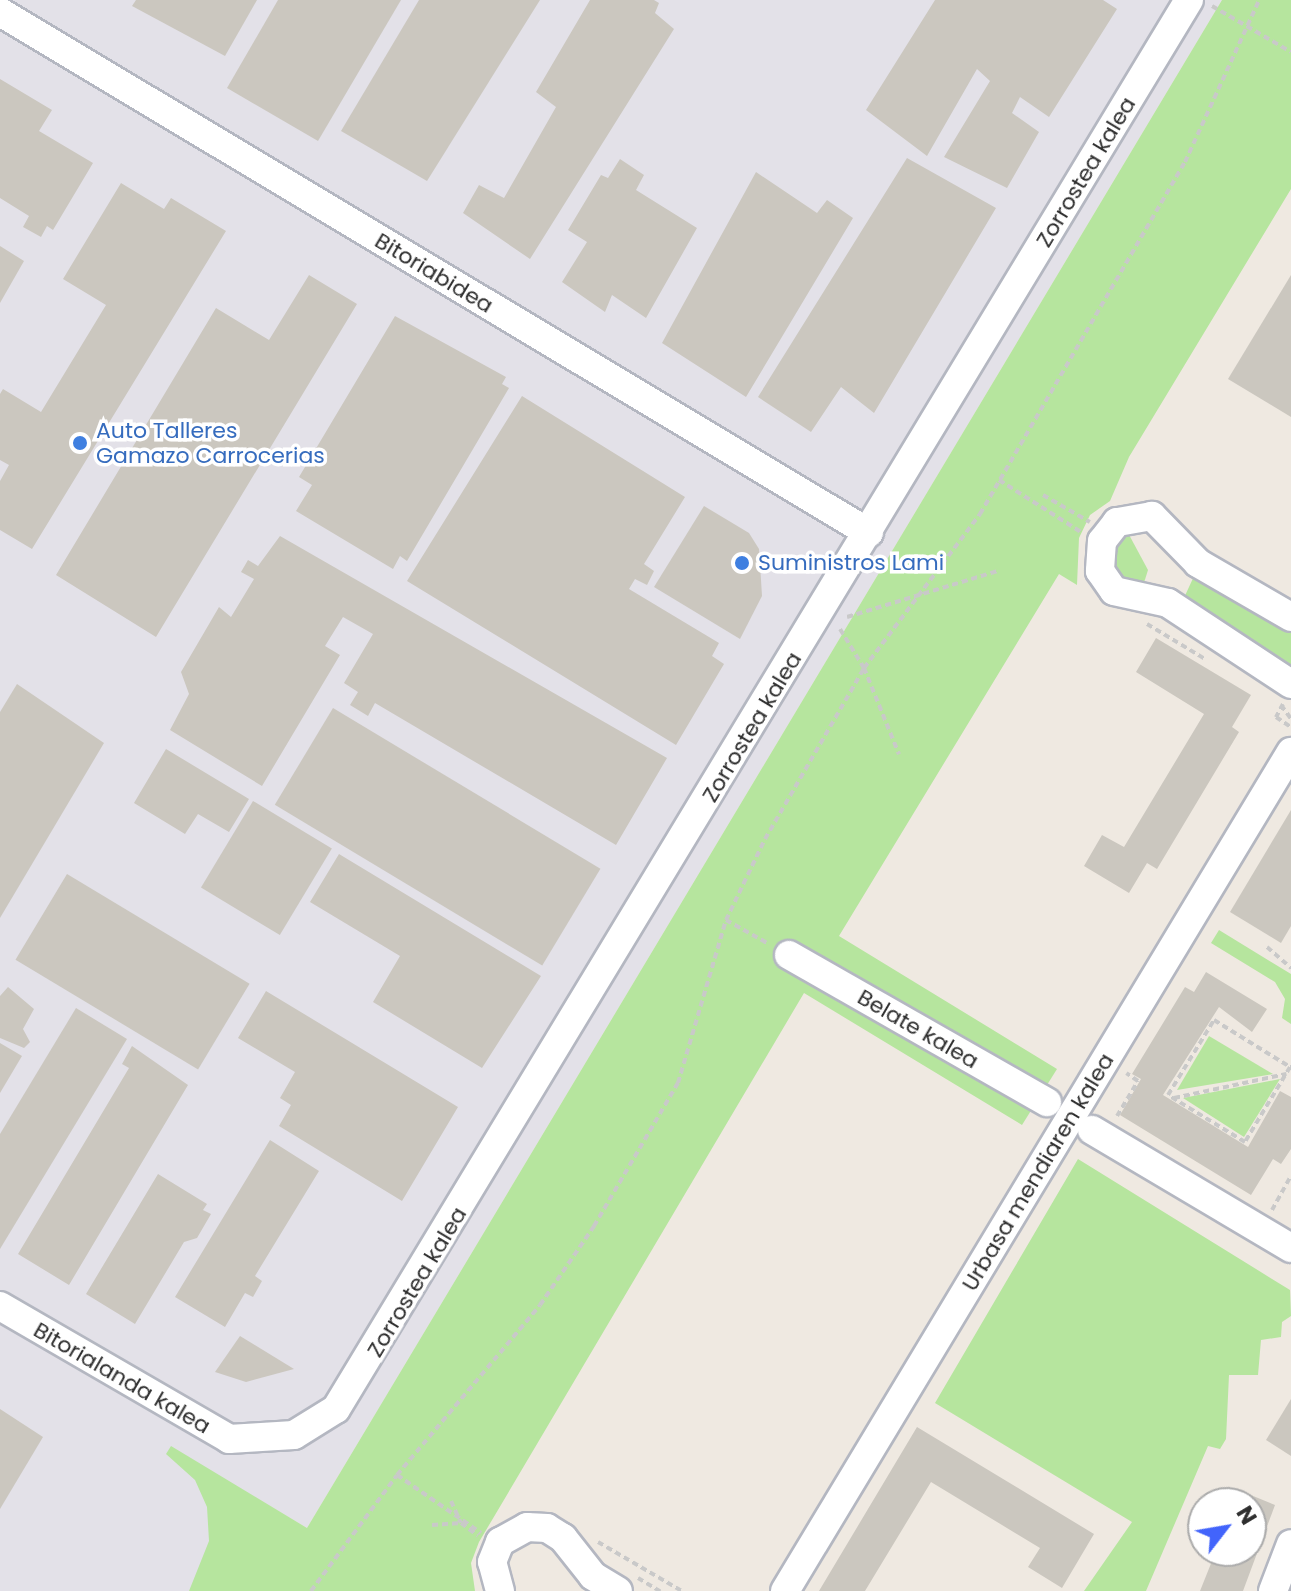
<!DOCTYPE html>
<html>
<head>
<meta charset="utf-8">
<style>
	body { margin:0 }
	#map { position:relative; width:1291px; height:1591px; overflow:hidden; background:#efe9e1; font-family:Poppins,sans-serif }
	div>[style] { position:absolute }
	.industrial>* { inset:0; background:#e3e1e8 }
	.green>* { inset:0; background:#b6e59e }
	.building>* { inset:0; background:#cbc7bf; transform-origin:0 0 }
	.path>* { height:4px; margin-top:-2px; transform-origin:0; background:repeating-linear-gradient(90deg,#c9c9c9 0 6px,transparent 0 10px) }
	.roads { filter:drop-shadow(2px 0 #b4b7c1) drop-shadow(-2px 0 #b4b7c1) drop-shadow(0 2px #b4b7c1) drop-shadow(0 -2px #b4b7c1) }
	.minor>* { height:28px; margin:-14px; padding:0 14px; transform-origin:14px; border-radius:14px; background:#fff }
	.dots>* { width:22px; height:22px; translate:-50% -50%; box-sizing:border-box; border:4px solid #fff; border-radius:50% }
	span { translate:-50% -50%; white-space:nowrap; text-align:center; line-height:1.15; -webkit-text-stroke:7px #fff; paint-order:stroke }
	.street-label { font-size:22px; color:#2e2e2e }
	.shop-label { font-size:22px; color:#366cbe }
	.left { translate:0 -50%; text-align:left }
	.north { position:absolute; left:1187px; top:1487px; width:80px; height:80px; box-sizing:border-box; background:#fff; border:2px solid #ababab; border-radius:50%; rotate:59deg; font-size:22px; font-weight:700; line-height:32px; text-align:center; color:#2e2e2e }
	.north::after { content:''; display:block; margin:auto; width:28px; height:36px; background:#4264fb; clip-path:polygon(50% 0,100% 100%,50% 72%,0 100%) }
</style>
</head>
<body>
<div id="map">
	<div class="industrial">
		<div style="clip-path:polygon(0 0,1222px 0,307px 1528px,248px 1493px,189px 1591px,0 1591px)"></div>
	</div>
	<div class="green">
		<div style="clip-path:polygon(1222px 0,1291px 0,1291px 189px,1129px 457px,1110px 501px,1090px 515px,1079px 538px,1077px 585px,1059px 574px,839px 936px,1057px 1069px,1022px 1125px,804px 993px,479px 1542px,471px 1563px,475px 1591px,189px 1591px,209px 1541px,207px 1507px,195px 1480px,166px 1454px,171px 1446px,307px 1528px)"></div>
		<div style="clip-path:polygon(1127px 531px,1148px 570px,1142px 589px,1123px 583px,1112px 566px,1113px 546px)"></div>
		<div style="clip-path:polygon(1195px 574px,1291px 630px,1291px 665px,1183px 600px)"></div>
		<div style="clip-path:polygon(1219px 930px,1291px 974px,1291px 1024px,1282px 1018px,1285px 999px,1275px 982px,1211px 943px)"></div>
		<div style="clip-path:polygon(1209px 1036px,1273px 1074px,1177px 1090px)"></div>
		<div style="clip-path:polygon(1280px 1079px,1244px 1137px,1183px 1098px)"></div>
		<div style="clip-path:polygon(1078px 1159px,1290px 1290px,1291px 1316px,1282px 1322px,1281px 1337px,1261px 1340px,1258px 1375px,1229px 1375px,1226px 1439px,1220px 1449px,1208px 1446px,1146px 1591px,1084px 1591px,1132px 1522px,935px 1403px)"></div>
	</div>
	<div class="building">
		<div style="clip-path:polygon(136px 0,257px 0,225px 56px,132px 6px)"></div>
		<div style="clip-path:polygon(278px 0,401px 0,318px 141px,227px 88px)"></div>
		<div style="clip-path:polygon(419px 0,540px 0,427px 181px,341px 131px)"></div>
		<div style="clip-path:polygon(590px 0,654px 0,659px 3px,655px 13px,674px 29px,530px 259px,463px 213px,479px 185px,504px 198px,556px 107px,536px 92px)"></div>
		<div style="clip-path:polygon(935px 0,1103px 0,1117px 9px,1049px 117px,1020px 97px,1012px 113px,1039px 132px,1007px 188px,944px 157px,990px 81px,977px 69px,927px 156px,866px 110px)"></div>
		<div style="clip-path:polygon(0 79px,52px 110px,39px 131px,93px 163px,53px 230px,47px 226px,41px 237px,23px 227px,29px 216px,0 198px)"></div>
		<div style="clip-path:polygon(907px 158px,996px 208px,874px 413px,841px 387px,811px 432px,758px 397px)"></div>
		<div style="clip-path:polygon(620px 159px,644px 175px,636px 190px,697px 228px,646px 318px,612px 295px,605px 312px,562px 282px,587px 242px,568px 230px,601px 175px,608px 178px)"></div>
		<div style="clip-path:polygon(756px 172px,817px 213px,827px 200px,853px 218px,746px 397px,662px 343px)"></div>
		<div style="clip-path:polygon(121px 183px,164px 209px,171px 198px,226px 231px,32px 549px,0 530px,0 481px,9px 465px,0 460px,0 394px,3px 389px,41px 412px,106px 305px,63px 279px)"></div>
		<div style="clip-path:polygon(0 246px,24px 261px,0 303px)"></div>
		<div style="clip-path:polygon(309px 275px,357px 304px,156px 637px,56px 575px,216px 308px,269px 340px)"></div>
		<div style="clip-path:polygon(1291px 275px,1291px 417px,1228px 379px)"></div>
		<div style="clip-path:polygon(395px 316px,506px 377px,502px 384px,509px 388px,407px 561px,400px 556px,393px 569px,296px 511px,312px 485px,299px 477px)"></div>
		<div style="clip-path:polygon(522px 396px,685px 497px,644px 564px,654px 571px,647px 585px,635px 579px,629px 589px,719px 643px,712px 656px,724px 664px,676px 745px,407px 581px)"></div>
		<div style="clip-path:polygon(704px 506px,749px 533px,759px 549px,762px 596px,740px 639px,654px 587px)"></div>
		<div style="clip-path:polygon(280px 536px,667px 758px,616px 845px,375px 703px,368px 716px,350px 705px,358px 692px,344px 683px,373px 634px,343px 617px,325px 646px,340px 655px,262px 786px,170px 730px,189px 694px,181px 672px,219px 607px,231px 617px,254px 579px,241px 572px,248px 560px,258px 566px)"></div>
		<div style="clip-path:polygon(1156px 638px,1251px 695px,1232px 727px,1239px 732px,1157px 869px,1147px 863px,1129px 893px,1084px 866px,1102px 835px,1124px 847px,1204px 714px,1136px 672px)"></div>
		<div style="clip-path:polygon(17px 684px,104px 743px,0 918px,0 712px)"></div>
		<div style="left:333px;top:708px;width:312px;height:113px;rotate:31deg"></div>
		<div style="clip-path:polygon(166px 749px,249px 799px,229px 832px,198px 814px,185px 834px,134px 803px)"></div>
		<div style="left:253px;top:801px;width:92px;height:101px;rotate:31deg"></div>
		<div style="clip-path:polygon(1291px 810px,1291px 926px,1281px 943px,1230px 912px)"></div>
		<div style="clip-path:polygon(339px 854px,541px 976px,482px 1068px,373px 1002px,400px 956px,310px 902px)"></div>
		<div style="left:67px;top:874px;width:213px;height:100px;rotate:31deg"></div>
		<div style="clip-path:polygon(1206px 972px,1267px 1009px,1252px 1032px,1219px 1007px,1163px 1095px,1248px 1147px,1280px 1091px,1291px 1097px,1291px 1149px,1281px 1164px,1273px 1159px,1251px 1195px,1120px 1115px,1141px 1079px,1132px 1074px,1185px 987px,1194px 992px)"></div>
		<div style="clip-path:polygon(8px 987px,34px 1009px,23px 1029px,30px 1042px,24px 1048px,0 1038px,0 996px)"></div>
		<div style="clip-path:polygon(266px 991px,458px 1107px,402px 1201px,279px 1126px,291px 1105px,280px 1098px,295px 1072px,238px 1038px)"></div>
		<div style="clip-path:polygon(76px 1008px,127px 1039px,0 1249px,0 1134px)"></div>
		<div style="clip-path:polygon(0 1043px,22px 1056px,0 1093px)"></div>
		<div style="clip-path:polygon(132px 1046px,188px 1085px,69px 1285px,18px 1254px,129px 1068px,122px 1064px)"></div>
		<div style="clip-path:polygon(270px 1140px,319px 1171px,255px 1276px,262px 1281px,253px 1297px,245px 1293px,225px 1327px,175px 1297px)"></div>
		<div style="clip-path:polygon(158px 1174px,207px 1204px,203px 1210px,211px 1214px,197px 1238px,184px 1242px,135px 1324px,86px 1294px)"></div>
		<div style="clip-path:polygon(240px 1336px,294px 1369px,246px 1382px,215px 1372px)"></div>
		<div style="clip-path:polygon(1291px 1399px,1291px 1456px,1266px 1440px)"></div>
		<div style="clip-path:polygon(0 1409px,43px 1437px,0 1509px)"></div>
		<div style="clip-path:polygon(917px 1427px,1094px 1534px,1062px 1588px,1028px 1567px,1040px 1548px,931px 1482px,865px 1591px,819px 1591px)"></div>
		<div style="clip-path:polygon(1241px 1491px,1275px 1505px,1243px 1591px,1200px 1591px,1216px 1551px,1251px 1551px,1251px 1503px,1236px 1503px)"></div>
	</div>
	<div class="path">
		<div style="left:1212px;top:6px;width:91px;rotate:30.2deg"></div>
		<div style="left:999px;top:480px;width:97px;rotate:32.4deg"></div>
		<div style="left:1043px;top:495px;width:54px;rotate:29.9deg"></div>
		<div style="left:847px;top:617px;width:157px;rotate:-17deg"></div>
		<div style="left:1147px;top:624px;width:68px;rotate:31.1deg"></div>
		<div style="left:840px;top:629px;width:46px;rotate:58.4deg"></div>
		<div style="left:864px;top:668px;width:93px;rotate:67.9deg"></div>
		<div style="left:1283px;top:704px;width:15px;rotate:118deg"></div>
		<div style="left:1276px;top:717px;width:18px;rotate:34deg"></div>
		<div style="left:1281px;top:705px;width:17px;rotate:54deg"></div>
		<div style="left:726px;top:920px;width:49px;rotate:29.2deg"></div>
		<div style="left:1267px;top:947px;width:32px;rotate:41deg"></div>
		<div style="left:1290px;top:1067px;width:87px;rotate:121deg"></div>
		<div style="left:1245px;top:1142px;width:90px;rotate:-148.6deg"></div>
		<div style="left:1168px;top:1095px;width:88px;rotate:-58.5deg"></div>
		<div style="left:1214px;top:1020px;width:89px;rotate:31.7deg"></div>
		<div style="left:1290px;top:1067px;width:1px"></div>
		<div style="left:1174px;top:1098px;width:115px;rotate:-12.1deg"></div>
		<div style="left:1117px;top:1116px;width:41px;rotate:-59deg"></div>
		<div style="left:1138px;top:1081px;width:14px;rotate:-146deg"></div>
		<div style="left:1272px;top:1210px;width:39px;rotate:-61deg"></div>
		<div style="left:397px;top:1475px;width:102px;rotate:34.6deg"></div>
		<div style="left:451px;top:1501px;width:24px;rotate:66deg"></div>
		<div style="left:461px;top:1523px;width:21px;rotate:37deg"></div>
		<div style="left:432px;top:1525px;width:29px;rotate:-4deg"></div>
		<div style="left:598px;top:1542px;width:97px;rotate:30.3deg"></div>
		<div style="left:638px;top:1578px;width:26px;rotate:31deg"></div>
		<div style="left:311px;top:1591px;width:144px;rotate:-53.4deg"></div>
		<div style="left:397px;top:1475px;width:222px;rotate:-49.9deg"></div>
		<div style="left:540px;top:1305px;width:96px;rotate:-55.6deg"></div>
		<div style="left:594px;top:1226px;width:166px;rotate:-59.6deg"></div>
		<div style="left:678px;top:1083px;width:170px;rotate:-73.6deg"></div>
		<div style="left:726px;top:920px;width:90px;rotate:-64.3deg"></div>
		<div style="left:765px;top:839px;width:198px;rotate:-59.9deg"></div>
		<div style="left:864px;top:668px;width:193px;rotate:-53deg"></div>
		<div style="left:980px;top:514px;width:407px;rotate:-59.8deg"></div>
		<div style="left:1185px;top:162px;width:178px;rotate:-65.4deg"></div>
	</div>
	<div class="roads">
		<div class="minor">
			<div style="left:0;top:12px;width:1013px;rotate:30.94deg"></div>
			<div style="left:1291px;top:617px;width:108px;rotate:-149.9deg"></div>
			<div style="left:1198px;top:563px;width:66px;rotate:-134.4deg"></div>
			<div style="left:1152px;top:516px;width:36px;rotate:170deg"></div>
			<div style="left:1117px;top:522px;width:24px;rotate:128deg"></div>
			<div style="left:1102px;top:541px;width:30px;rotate:94deg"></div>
			<div style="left:1100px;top:571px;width:24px;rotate:55deg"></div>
			<div style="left:1114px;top:591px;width:55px;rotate:12.5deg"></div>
			<div style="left:1168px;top:603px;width:147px;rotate:33.4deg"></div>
			<div style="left:789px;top:955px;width:297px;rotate:29.7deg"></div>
			<div style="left:1092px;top:1130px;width:231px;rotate:30.7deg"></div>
			<div style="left:0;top:1306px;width:265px;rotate:30.1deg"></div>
			<div style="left:229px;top:1439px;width:65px;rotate:-3.5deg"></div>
			<div style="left:294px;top:1435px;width:49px;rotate:-31.8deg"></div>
			<div style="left:336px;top:1409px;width:1647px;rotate:-58.81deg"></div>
			<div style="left:500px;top:1591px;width:30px;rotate:-105deg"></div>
			<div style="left:492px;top:1562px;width:22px;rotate:-68deg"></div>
			<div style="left:500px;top:1542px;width:31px;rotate:-29deg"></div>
			<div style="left:527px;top:1527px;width:20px;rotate:3deg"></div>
			<div style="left:547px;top:1528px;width:19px;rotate:32deg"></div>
			<div style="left:563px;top:1538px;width:48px;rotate:51.7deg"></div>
			<div style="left:593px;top:1576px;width:29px;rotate:31deg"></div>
			<div style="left:785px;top:1591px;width:980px;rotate:-58.91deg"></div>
			<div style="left:1273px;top:1591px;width:50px;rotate:-69deg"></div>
		</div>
	</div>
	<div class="dots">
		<div style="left:80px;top:443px;background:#3f7fe0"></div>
		<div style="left:742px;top:563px;background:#3f7fe0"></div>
	</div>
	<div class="street-label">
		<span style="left:1086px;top:172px;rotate:-59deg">Zorrostea kalea</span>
		<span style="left:434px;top:273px;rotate:31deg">Bitoriabidea</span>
		<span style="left:752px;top:727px;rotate:-59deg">Zorrostea kalea</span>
		<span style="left:918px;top:1029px;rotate:30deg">Belate kalea</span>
		<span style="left:1038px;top:1172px;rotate:-59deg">Urbasa mendiaren kalea</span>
		<span style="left:417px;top:1282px;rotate:-59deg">Zorrostea kalea</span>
		<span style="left:122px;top:1378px;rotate:30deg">Bitorialanda kalea</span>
	</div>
	<div class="shop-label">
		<span class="left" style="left:96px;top:443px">Auto Talleres<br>Gamazo Carrocerias</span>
		<span class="left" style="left:758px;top:563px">Suministros Lami</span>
	</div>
	<div class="north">N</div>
</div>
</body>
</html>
